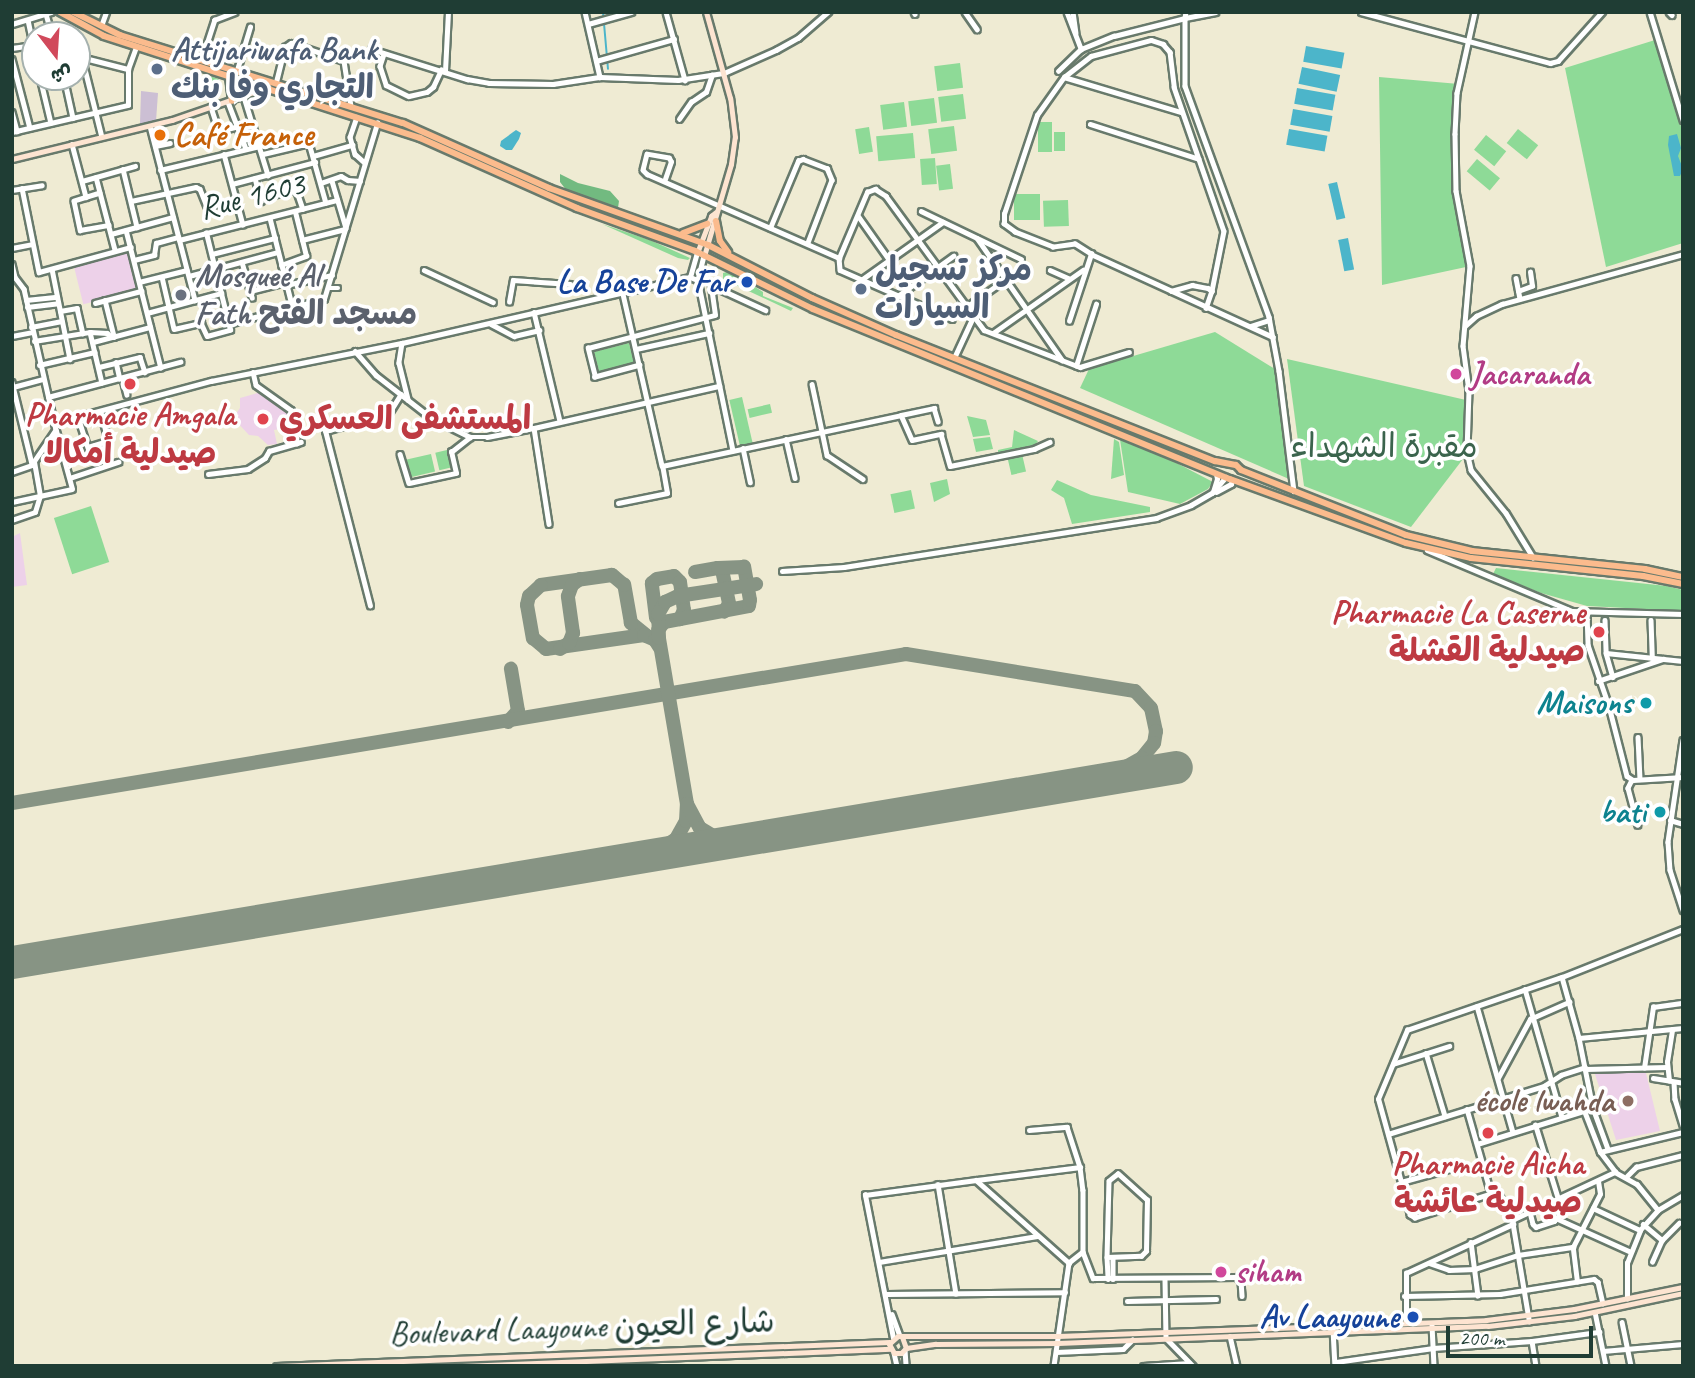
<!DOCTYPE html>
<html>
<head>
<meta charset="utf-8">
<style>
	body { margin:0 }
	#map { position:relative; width:1695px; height:1378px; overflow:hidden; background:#efebd3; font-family:Caveat,"Playpen Sans Arabic",sans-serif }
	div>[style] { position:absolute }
	.built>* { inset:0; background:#edd1e9; transform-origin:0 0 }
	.industrial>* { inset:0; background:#ccbfd4 }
	.green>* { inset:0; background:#8eda97; transform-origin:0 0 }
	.forest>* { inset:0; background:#72ba80 }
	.water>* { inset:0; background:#4cb5ca; transform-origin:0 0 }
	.stream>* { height:2px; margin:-1px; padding:0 1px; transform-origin:1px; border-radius:1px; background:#4cb5ca }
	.taxiway>* { height:14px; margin:-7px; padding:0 7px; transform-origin:7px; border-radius:7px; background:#879484 }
	.runway>* { height:33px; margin:-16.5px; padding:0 16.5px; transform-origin:16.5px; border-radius:16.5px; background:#879484 }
	.roads { filter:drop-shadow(2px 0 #687a6c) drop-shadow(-2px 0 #687a6c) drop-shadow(0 2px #687a6c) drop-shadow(0 -2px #687a6c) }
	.street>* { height:4.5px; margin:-2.25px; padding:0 2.25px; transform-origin:2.25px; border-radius:2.25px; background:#fff }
	.secondary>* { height:5px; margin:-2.5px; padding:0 2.5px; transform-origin:2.5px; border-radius:2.5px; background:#fde4d1 }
	.primary>* { height:6px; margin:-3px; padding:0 3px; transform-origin:3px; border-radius:3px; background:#fbbb8d }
	.dots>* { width:19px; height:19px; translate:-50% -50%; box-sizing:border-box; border:4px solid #fff; border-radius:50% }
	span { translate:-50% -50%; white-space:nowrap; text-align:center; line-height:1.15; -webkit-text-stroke:7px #fff; paint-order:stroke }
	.service-label { font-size:33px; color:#4e5e75; font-weight:700 }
	.left { translate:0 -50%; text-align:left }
	.food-label { font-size:33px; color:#c56008; font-weight:700 }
	.street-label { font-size:33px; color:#1f3d34 }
	.worship-label { font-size:33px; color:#5b616d; font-weight:700 }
	.transit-label { font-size:33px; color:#164399; font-weight:700 }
	.right { translate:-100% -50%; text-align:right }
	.hotel-label { font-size:33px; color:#b23c85; font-weight:700 }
	.health-label { font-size:33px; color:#be3a42; font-weight:700 }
	.park-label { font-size:33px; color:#3b644d }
	.culture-label { font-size:33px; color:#0d838f; font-weight:700 }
	.education-label { font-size:33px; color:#785e54; font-weight:700 }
	.frame { position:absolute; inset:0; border:14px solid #1f3d34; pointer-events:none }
	.north { position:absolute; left:21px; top:21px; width:70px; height:70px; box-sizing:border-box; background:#fff; border:2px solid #a5b1ae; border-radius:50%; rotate:163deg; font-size:19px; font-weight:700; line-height:28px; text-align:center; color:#1f3d34 }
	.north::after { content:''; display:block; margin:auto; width:24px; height:32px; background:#d1495b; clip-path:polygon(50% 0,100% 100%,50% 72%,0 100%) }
	.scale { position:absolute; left:1446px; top:1326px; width:147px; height:32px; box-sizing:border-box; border:4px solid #1f3d34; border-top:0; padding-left:9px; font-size:21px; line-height:24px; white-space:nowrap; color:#1f3d34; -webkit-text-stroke:5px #fff; paint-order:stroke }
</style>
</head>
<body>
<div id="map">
	<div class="built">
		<div style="left:128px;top:252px;width:40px;height:56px;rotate:76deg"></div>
		<div style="clip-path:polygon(261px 392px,289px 412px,291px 421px,279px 423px,280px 429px,274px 430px,277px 444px,268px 445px,258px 436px,249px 435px,233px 418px,240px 408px,240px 398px)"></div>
		<div style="clip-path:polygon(20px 533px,27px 585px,12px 587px,12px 537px)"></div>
		<div style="clip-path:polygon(1645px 1069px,1660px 1131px,1616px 1140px,1594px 1071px)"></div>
	</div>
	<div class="industrial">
		<div style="clip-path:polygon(141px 91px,158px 93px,156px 121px,140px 124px)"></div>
	</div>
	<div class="green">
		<div style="clip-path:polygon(1655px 40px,1683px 133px,1683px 243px,1606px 267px,1565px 68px)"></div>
		<div style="left:960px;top:63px;width:25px;height:26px;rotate:83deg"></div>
		<div style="clip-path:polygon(207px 75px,219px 79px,206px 92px,194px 85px)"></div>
		<div style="clip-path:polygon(1379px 77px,1459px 84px,1454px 194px,1466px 267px,1382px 285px)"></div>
		<div style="left:963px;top:94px;width:25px;height:25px;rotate:83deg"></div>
		<div style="left:934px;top:98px;width:25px;height:26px;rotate:83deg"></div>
		<div style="left:904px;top:102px;width:25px;height:24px;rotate:83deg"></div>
		<div style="left:1052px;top:122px;width:30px;height:14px;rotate:90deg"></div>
		<div style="left:954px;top:126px;width:25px;height:26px;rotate:83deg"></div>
		<div style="left:869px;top:127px;width:25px;height:14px;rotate:81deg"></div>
		<div style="left:1518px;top:129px;width:26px;height:18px;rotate:39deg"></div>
		<div style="left:1054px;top:132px;width:11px;height:19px"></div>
		<div style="left:913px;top:133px;width:25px;height:37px;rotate:85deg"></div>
		<div style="left:1486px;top:135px;width:26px;height:19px;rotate:39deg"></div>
		<div style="left:935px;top:158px;width:26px;height:15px;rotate:86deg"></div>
		<div style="left:1477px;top:159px;width:30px;height:16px;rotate:40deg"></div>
		<div style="left:950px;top:164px;width:25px;height:14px;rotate:83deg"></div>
		<div style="left:1014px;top:194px;width:26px;height:26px"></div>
		<div style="left:1068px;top:200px;width:26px;height:25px;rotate:88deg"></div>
		<div style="clip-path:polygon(602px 224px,650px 240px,690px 258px,688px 260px,678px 258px)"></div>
		<div style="clip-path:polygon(730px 271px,763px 292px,763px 296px,793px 308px,791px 311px,723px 279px,723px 273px)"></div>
		<div style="clip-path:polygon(1215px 332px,1275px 369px,1289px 479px,1080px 388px,1089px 369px)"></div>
		<div style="left:629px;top:343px;width:21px;height:36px;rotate:76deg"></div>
		<div style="clip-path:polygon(1287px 359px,1466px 400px,1466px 455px,1411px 527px,1304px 486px)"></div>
		<div style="left:742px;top:397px;width:48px;height:13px;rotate:77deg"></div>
		<div style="left:770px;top:404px;width:9px;height:23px;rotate:77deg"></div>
		<div style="clip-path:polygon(967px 416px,986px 420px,990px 435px,973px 437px)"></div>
		<div style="clip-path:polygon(1014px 430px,1038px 441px,1035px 445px,998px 453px,998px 450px,1012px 447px)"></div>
		<div style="clip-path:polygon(1119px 433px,1213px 482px,1208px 489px,1180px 504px,1128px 492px)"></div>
		<div style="clip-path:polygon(990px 437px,993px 449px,976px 452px,973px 439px)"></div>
		<div style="clip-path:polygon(1114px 439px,1119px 442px,1124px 475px,1111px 479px)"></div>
		<div style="left:447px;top:450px;width:18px;height:12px;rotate:77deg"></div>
		<div style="left:431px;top:454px;width:18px;height:26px;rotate:77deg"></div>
		<div style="left:1022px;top:454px;width:18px;height:15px;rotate:77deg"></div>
		<div style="clip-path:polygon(947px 479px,950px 494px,934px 502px,930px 483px)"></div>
		<div style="clip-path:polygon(1057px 480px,1091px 495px,1150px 507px,1150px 512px,1072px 524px,1064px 498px,1051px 490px)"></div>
		<div style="left:911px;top:490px;width:19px;height:21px;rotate:78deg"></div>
		<div style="left:91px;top:506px;width:59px;height:39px;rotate:72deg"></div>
		<div style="clip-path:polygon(1496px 568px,1667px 586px,1683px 590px,1683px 611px,1587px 606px,1541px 593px,1493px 574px)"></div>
	</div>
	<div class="forest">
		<div style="clip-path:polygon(560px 174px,578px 183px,610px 191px,619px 201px,618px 208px,567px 191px,560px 182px)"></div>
	</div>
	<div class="water">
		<div style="left:1306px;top:46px;width:39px;height:16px;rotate:10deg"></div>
		<div style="left:1302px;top:67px;width:39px;height:17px;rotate:12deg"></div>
		<div style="left:1297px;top:88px;width:39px;height:16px;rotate:10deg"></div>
		<div style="left:1293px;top:109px;width:40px;height:16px;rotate:10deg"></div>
		<div style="left:1289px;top:129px;width:39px;height:16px;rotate:10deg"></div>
		<div style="clip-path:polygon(516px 130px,521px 133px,519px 139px,512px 150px,506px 150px,500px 146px,501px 141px)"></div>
		<div style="clip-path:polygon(1677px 134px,1681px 148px,1678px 156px,1683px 169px,1680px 176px,1674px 176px,1668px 145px,1669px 136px)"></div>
		<div style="left:1337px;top:182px;width:37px;height:9px;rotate:77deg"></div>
		<div style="left:1348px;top:238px;width:32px;height:10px;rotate:79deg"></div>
	</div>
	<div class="stream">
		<div style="left:603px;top:12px;width:57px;rotate:85deg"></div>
	</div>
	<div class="taxiway">
		<div style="left:695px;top:572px;width:23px;rotate:-10deg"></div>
		<div style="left:718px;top:568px;width:4px;rotate:27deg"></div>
		<div style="left:722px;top:570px;width:35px;rotate:78deg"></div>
		<div style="left:729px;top:604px;width:9px;rotate:122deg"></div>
		<div style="left:656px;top:618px;width:35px;rotate:-97deg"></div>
		<div style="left:652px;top:583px;width:6px;rotate:-39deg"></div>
		<div style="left:657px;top:579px;width:17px;rotate:-10deg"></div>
		<div style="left:674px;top:576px;width:8px;rotate:45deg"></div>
		<div style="left:680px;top:582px;width:28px;rotate:82deg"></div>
		<div style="left:684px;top:610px;width:10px;rotate:114deg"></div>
		<div style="left:658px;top:630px;width:10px;rotate:-53deg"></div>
		<div style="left:664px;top:622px;width:86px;rotate:-10.7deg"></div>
		<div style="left:749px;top:606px;width:6px;rotate:-81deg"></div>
		<div style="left:750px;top:600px;width:34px;rotate:-100deg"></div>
		<div style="left:744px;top:567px;width:26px;rotate:178deg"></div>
		<div style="left:647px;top:636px;width:21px;rotate:-141deg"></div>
		<div style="left:631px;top:623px;width:39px;rotate:-100deg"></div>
		<div style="left:624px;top:585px;width:16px;rotate:-140deg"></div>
		<div style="left:612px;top:575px;width:72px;rotate:172deg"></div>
		<div style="left:541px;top:585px;width:16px;rotate:137deg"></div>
		<div style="left:529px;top:596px;width:9px;rotate:103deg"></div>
		<div style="left:527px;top:605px;width:34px;rotate:80deg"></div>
		<div style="left:533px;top:638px;width:17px;rotate:40deg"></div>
		<div style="left:546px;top:649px;width:99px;rotate:-8.1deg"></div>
		<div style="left:644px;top:635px;width:12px;rotate:24deg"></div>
		<div style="left:655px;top:640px;width:9px;rotate:58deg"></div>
		<div style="left:560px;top:649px;width:11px;rotate:-34deg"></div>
		<div style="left:569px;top:643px;width:11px;rotate:-68deg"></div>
		<div style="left:573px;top:633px;width:37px;rotate:-98deg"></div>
		<div style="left:568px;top:596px;width:12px;rotate:-70deg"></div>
		<div style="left:572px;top:585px;width:10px;rotate:-37deg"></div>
		<div style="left:508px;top:722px;width:15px;rotate:-48deg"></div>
		<div style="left:518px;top:711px;width:43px;rotate:-99.5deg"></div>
		<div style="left:12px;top:803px;width:906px;rotate:-9.46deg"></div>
		<div style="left:906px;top:654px;width:232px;rotate:9.2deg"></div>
		<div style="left:1135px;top:691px;width:23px;rotate:47deg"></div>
		<div style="left:1151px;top:708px;width:24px;rotate:78deg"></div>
		<div style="left:1156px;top:731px;width:12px;rotate:99deg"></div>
		<div style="left:1154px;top:743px;width:19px;rotate:129deg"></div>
		<div style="left:1142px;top:758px;width:43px;rotate:151.1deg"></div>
		<div style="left:687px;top:804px;width:168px;rotate:-99.6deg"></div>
		<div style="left:659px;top:638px;width:24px;rotate:-92deg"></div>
		<div style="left:658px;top:614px;width:14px;rotate:-60deg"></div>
		<div style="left:665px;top:602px;width:14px;rotate:-25deg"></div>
		<div style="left:678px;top:596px;width:79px;rotate:-8.7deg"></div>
		<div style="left:649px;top:856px;width:32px;rotate:-32deg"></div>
		<div style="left:676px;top:839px;width:21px;rotate:-61deg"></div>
		<div style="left:686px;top:821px;width:17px;rotate:-87deg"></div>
		<div style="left:687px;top:804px;width:27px;rotate:62deg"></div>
		<div style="left:700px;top:828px;width:17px;rotate:31deg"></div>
		<div style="left:715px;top:837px;width:23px;rotate:10deg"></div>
	</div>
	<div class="runway">
		<div style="left:12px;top:962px;width:1180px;rotate:-9.51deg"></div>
	</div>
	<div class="roads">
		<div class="street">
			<div style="left:585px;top:12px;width:67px;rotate:77deg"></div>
			<div style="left:666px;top:12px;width:71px;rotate:74.4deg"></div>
			<div style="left:914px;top:12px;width:2px;rotate:63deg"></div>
			<div style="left:965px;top:12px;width:21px;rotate:55deg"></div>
			<div style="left:1067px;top:12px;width:40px;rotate:69deg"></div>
			<div style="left:1073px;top:12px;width:21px;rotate:82deg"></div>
			<div style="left:1186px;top:12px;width:6px;rotate:99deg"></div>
			<div style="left:1185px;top:18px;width:31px;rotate:-11deg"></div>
			<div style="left:1361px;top:12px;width:196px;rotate:15.1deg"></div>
			<div style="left:1550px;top:63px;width:8px;rotate:-14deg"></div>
			<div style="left:1558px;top:61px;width:66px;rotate:-48.1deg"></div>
			<div style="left:1475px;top:12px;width:83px;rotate:102.5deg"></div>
			<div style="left:1457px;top:93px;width:41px;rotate:92.8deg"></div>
			<div style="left:1455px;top:134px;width:57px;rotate:89deg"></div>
			<div style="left:1456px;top:191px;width:76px;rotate:79.4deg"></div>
			<div style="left:1470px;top:266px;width:80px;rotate:95deg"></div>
			<div style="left:1463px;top:346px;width:45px;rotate:82.4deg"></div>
			<div style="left:1469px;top:391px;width:61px;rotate:91.9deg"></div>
			<div style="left:1467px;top:452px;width:18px;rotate:77deg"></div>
			<div style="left:1471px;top:470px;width:55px;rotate:50.9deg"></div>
			<div style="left:1506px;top:513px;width:52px;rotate:58.5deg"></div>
			<div style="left:1650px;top:12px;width:113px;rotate:73deg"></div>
			<div style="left:1669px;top:12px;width:4px;rotate:45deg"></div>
			<div style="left:46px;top:14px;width:22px;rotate:74deg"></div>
			<div style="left:28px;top:20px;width:35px;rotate:78deg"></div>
			<div style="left:12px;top:24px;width:41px;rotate:-17.1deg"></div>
			<div style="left:588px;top:24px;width:45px;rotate:-15.6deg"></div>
			<div style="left:101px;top:26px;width:15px;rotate:-70deg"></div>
			<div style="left:12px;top:48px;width:22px;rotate:-8deg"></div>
			<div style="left:371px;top:49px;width:101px;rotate:17.4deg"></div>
			<div style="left:467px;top:79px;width:22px;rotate:10deg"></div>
			<div style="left:489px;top:83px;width:64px;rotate:0.9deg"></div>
			<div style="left:553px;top:84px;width:48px;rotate:-8.5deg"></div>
			<div style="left:600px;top:77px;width:78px;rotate:2.2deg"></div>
			<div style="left:678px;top:80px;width:47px;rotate:-8.7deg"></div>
			<div style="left:724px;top:73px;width:57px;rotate:-23.9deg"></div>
			<div style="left:776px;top:50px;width:25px;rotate:-29deg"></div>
			<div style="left:798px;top:38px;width:40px;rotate:-41deg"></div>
			<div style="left:384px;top:54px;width:13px;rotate:108deg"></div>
			<div style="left:380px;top:66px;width:20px;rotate:72deg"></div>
			<div style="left:386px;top:85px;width:25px;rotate:26deg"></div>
			<div style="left:409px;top:96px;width:18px;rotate:-13deg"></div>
			<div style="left:427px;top:92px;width:8px;rotate:-40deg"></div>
			<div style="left:433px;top:87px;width:19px;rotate:-65deg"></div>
			<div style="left:77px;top:56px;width:53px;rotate:14.3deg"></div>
			<div style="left:82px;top:57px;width:82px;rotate:76deg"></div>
			<div style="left:202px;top:58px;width:40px;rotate:-72deg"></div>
			<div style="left:214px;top:20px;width:22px;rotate:-21deg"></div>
			<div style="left:12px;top:59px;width:71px;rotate:75.4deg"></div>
			<div style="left:596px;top:61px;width:81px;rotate:-15.8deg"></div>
			<div style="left:237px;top:70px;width:45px;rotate:-73.2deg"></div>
			<div style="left:445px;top:71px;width:59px;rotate:-87.1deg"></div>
			<div style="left:1058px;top:71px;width:32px;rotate:-44deg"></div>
			<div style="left:1081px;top:49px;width:35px;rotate:-22deg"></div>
			<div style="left:1114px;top:36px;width:73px;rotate:-14.2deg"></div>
			<div style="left:1185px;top:18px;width:68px;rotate:90deg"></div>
			<div style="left:1185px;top:86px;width:246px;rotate:70deg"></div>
			<div style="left:1269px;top:317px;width:55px;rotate:79.5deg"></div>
			<div style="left:1279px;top:371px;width:121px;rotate:82.9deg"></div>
			<div style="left:40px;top:77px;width:47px;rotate:76.6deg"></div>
			<div style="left:64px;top:77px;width:42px;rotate:77.6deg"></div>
			<div style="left:1064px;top:77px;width:122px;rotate:16.7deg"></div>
			<div style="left:276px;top:82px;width:36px;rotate:-76deg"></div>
			<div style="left:285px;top:47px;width:7px;rotate:-34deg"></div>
			<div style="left:291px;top:43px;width:56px;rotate:18.8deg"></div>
			<div style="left:344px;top:61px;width:46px;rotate:81.2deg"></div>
			<div style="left:244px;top:97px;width:82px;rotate:72.9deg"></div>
			<div style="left:228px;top:102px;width:50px;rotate:69deg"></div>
			<div style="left:211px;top:107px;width:25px;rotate:72deg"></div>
			<div style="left:219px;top:131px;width:16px;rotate:-14deg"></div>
			<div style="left:12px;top:112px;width:20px;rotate:75deg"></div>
			<div style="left:357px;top:117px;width:21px;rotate:109deg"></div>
			<div style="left:350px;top:137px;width:18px;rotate:74deg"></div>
			<div style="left:355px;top:154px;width:13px;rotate:42deg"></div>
			<div style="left:679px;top:119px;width:21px;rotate:-55deg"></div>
			<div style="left:691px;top:102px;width:18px;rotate:-34deg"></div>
			<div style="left:706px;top:92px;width:18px;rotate:-71deg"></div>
			<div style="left:1090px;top:124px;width:114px;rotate:17.8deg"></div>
			<div style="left:150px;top:126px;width:180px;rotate:75.5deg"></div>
			<div style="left:12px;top:132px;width:119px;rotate:-13.1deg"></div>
			<div style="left:128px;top:105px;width:36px;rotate:-90deg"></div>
			<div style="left:128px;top:69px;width:23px;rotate:-70deg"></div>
			<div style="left:243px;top:140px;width:14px;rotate:-12deg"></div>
			<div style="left:72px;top:144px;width:55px;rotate:75.2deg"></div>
			<div style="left:155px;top:146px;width:15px;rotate:-11deg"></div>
			<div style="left:224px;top:154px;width:73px;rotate:75deg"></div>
			<div style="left:263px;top:154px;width:47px;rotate:-13.4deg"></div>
			<div style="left:309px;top:143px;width:62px;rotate:74.2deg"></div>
			<div style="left:313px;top:156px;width:41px;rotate:-15.8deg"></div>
			<div style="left:123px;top:169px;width:60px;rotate:76.4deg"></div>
			<div style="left:160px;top:170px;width:103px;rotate:-13.5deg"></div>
			<div style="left:96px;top:177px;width:75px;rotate:75.4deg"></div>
			<div style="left:255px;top:178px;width:24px;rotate:75deg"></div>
			<div style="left:665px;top:179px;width:18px;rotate:-71deg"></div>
			<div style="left:671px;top:162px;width:4px;rotate:-117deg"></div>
			<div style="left:669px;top:158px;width:22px;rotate:-170deg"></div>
			<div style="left:647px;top:154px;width:16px;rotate:104deg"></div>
			<div style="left:643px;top:170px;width:6px;rotate:45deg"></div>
			<div style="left:647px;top:174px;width:210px;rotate:23.6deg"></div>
			<div style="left:839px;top:258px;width:12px;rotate:85deg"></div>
			<div style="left:840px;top:270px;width:122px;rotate:23.6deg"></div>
			<div style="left:82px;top:181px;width:55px;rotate:-15.8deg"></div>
			<div style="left:332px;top:181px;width:49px;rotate:73.4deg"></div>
			<div style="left:321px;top:183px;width:21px;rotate:-19deg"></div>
			<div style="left:341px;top:176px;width:8px;rotate:30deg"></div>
			<div style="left:348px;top:180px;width:12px;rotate:5deg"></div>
			<div style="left:232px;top:184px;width:86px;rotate:-14.8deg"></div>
			<div style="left:22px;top:188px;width:86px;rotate:78.6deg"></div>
			<div style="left:39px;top:272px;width:95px;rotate:-15.2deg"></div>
			<div style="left:12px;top:190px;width:30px;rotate:-9deg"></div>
			<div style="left:100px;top:193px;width:27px;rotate:163deg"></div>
			<div style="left:74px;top:201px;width:30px;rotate:78deg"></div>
			<div style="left:80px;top:230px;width:29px;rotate:-10deg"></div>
			<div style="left:261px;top:198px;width:36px;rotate:-14deg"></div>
			<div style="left:296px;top:189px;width:21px;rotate:71deg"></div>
			<div style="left:131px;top:201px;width:66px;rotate:-12.2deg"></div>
			<div style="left:196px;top:187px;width:4px;rotate:27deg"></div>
			<div style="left:200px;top:189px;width:18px;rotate:68deg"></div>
			<div style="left:207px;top:206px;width:31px;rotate:-11deg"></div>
			<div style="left:921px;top:211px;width:111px;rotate:25.6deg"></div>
			<div style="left:859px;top:217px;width:50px;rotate:54.7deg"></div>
			<div style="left:270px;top:218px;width:94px;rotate:75.8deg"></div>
			<div style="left:770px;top:228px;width:73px;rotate:-67.3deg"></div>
			<div style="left:798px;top:161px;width:5px;rotate:-22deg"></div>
			<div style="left:803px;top:159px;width:26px;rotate:21deg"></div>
			<div style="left:827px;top:168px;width:13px;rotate:67deg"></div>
			<div style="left:832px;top:180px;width:67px;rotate:110.9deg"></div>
			<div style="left:126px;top:230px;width:142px;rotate:75.8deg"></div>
			<div style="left:111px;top:234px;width:64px;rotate:-15.3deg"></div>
			<div style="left:977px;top:238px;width:149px;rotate:55.1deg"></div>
			<div style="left:179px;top:240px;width:163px;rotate:-14.2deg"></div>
			<div style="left:302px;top:240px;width:44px;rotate:-14.3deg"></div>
			<div style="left:12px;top:248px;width:20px;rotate:-11deg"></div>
			<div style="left:212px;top:254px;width:65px;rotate:-14.3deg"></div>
			<div style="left:1091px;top:254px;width:19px;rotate:-148deg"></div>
			<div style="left:1075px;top:244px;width:22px;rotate:172deg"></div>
			<div style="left:1053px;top:247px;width:41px;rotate:-158.5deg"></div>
			<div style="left:1015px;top:232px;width:14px;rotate:-144deg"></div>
			<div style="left:1004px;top:224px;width:10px;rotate:-90deg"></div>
			<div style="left:1004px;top:214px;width:104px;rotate:-71.6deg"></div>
			<div style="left:1037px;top:115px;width:47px;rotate:-54.6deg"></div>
			<div style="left:1064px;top:77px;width:34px;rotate:-38deg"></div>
			<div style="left:1091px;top:56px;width:62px;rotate:-14.9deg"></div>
			<div style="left:1151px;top:40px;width:13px;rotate:18deg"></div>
			<div style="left:1163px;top:44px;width:11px;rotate:49deg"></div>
			<div style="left:1170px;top:52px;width:35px;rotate:83deg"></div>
			<div style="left:1174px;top:87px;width:152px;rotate:70.9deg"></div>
			<div style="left:1224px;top:231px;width:61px;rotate:101.3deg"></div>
			<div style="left:704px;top:256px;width:25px;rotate:104deg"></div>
			<div style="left:698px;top:280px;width:174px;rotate:78.4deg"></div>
			<div style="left:839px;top:258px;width:72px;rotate:-67deg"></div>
			<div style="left:867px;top:192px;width:9px;rotate:-21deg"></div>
			<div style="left:875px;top:189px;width:13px;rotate:32deg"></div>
			<div style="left:886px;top:196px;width:166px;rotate:53.8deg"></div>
			<div style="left:984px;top:330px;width:103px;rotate:21.1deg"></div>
			<div style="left:1080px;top:367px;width:51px;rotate:-17deg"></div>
			<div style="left:134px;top:260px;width:21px;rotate:-14deg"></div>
			<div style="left:154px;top:255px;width:12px;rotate:-81deg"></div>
			<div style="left:156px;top:243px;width:23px;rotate:-15deg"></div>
			<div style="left:242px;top:262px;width:37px;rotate:74deg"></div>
			<div style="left:12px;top:264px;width:13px;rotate:77deg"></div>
			<div style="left:15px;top:277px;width:15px;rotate:53deg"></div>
			<div style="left:24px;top:289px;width:145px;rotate:77.2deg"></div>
			<div style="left:56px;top:430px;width:42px;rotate:124.4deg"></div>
			<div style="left:281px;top:265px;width:27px;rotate:-20deg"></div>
			<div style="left:306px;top:256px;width:45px;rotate:-104deg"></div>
			<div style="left:52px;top:269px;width:92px;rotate:78.7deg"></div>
			<div style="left:424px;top:270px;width:76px;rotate:24.9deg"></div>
			<div style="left:1050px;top:270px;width:20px;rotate:24deg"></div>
			<div style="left:189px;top:276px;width:92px;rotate:-15.1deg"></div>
			<div style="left:162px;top:277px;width:53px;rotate:77deg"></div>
			<div style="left:174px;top:329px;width:28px;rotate:-13deg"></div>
			<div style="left:201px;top:323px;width:14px;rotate:65deg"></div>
			<div style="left:207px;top:336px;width:24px;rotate:-15deg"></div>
			<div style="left:230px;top:330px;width:100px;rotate:-103.9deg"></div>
			<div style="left:690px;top:277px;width:25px;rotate:-74deg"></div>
			<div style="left:1516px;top:278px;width:21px;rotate:79deg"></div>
			<div style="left:861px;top:280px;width:100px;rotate:-35.3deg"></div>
			<div style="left:139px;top:282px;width:49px;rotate:-14deg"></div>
			<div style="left:286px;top:285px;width:47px;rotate:-12.3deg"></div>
			<div style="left:329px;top:288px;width:9px"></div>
			<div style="left:250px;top:291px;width:36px;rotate:-14deg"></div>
			<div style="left:1171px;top:291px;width:22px;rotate:-16deg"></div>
			<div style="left:1192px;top:285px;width:16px;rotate:11deg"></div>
			<div style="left:1208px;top:288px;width:5px;rotate:37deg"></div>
			<div style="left:1212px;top:291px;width:18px;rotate:109deg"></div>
			<div style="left:1518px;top:291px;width:15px;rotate:-20deg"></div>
			<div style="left:1532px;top:286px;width:14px;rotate:-98deg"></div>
			<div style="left:623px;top:294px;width:176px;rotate:77.2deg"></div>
			<div style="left:899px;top:295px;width:67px;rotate:-35.8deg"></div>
			<div style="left:26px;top:300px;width:31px;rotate:-6deg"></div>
			<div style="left:105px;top:300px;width:38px;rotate:76deg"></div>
			<div style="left:509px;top:302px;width:22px;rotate:-80deg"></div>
			<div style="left:513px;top:280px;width:57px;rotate:4deg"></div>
			<div style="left:95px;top:303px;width:48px;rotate:-14.6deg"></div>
			<div style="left:27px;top:307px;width:31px;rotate:-7deg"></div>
			<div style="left:966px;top:307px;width:49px;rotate:-35deg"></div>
			<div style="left:60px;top:311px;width:17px;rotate:-10deg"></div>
			<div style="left:77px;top:308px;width:26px;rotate:77deg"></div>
			<div style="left:534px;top:312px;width:112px;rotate:76.6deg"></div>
			<div style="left:147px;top:313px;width:77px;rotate:-15.1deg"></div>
			<div style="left:1069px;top:321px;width:71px;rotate:-71.8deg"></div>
			<div style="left:1091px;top:254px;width:200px;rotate:24.5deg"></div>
			<div style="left:228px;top:324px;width:99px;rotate:-14.6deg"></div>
			<div style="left:324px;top:299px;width:184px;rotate:-73.2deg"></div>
			<div style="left:491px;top:324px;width:26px;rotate:28deg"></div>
			<div style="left:514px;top:336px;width:26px;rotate:-13deg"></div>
			<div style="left:1251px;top:326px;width:19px;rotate:-18deg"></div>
			<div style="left:1465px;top:326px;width:15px;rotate:-42deg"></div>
			<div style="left:1476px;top:316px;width:29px;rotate:-25deg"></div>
			<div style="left:1502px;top:304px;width:188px;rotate:-15.4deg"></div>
			<div style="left:31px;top:327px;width:31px;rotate:-11deg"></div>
			<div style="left:90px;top:332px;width:52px;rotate:76.8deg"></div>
			<div style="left:993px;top:333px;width:110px;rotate:-35deg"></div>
			<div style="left:12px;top:336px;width:20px;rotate:-11deg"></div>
			<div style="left:34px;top:341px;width:57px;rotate:-9.1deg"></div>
			<div style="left:90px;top:332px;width:17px;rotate:3deg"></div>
			<div style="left:107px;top:333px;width:6px;rotate:39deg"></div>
			<div style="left:93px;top:342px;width:59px;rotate:-14.7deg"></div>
			<div style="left:402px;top:343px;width:20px;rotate:99deg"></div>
			<div style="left:399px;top:363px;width:38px;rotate:76deg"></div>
			<div style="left:636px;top:349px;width:75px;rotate:-12.4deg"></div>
			<div style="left:355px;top:351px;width:32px;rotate:49deg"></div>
			<div style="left:376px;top:375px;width:68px;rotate:37.9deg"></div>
			<div style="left:430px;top:417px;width:45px;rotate:26.6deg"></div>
			<div style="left:470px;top:437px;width:17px"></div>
			<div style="left:487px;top:437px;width:48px;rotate:-10.8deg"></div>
			<div style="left:534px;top:428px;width:190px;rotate:-12.8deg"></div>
			<div style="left:954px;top:358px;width:45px;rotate:-65.1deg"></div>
			<div style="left:116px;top:362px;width:17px;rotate:77deg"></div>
			<div style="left:39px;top:365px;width:57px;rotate:-13.1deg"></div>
			<div style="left:640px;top:365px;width:47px;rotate:165.1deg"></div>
			<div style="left:595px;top:377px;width:30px;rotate:-104deg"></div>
			<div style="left:588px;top:348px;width:131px;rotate:-14.6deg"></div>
			<div style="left:715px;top:315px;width:30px;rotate:-98deg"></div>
			<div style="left:711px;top:285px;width:60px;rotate:24.8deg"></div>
			<div style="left:1076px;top:366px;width:65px;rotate:-72.1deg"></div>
			<div style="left:99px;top:367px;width:42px;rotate:-13.7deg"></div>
			<div style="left:140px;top:357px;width:16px;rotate:72deg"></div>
			<div style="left:253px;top:372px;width:13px;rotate:77deg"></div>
			<div style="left:256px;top:385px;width:43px;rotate:35.5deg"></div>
			<div style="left:291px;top:410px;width:34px;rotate:80deg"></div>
			<div style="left:123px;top:379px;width:16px;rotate:76deg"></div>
			<div style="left:12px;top:382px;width:84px;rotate:76.3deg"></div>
			<div style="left:812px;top:384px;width:73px;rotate:78.1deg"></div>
			<div style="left:827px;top:455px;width:43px;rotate:33.7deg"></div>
			<div style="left:13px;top:387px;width:31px;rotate:-15deg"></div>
			<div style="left:48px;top:397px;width:137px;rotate:-14.9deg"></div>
			<div style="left:901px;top:415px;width:34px;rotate:-12deg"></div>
			<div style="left:934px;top:408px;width:14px;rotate:73deg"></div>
			<div style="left:78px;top:417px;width:32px;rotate:72deg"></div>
			<div style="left:88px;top:447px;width:21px;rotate:-17deg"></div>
			<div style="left:108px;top:441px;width:30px;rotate:-105deg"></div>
			<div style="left:54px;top:423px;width:163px;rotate:-15deg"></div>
			<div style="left:211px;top:381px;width:195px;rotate:-11.3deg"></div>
			<div style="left:402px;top:343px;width:295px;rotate:-12.9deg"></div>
			<div style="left:690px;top:277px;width:9px;rotate:21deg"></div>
			<div style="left:534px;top:428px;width:97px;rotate:81.1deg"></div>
			<div style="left:786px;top:439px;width:40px;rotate:77deg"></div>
			<div style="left:743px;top:448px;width:35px;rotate:78deg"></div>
			<div style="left:400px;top:454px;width:30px;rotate:73deg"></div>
			<div style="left:409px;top:483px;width:48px;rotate:-12deg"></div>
			<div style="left:456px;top:473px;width:22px;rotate:-103deg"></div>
			<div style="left:451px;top:452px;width:24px;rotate:-38deg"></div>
			<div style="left:12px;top:472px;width:21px;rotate:-19deg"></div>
			<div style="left:208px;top:474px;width:40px;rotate:-7.1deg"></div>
			<div style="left:248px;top:469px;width:20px;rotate:-33deg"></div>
			<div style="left:265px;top:458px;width:8px;rotate:-60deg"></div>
			<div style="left:269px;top:451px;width:33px;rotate:-16deg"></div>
			<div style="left:70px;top:478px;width:51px;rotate:-18.4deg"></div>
			<div style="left:1213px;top:492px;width:14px;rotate:-73deg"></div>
			<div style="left:1217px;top:479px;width:5px;rotate:-101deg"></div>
			<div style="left:1216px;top:492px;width:17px;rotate:-28deg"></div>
			<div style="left:1231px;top:484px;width:4px;rotate:-76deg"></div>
			<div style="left:12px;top:502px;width:61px;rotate:-12.2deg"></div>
			<div style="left:72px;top:489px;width:60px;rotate:-105.4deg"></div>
			<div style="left:618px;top:503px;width:50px;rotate:-11.5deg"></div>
			<div style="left:667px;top:493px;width:27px;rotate:-100deg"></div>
			<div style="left:662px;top:466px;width:244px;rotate:-12deg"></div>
			<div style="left:901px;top:415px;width:27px;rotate:66deg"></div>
			<div style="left:912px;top:440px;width:30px;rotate:-12deg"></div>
			<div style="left:941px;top:434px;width:33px;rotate:74deg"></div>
			<div style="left:950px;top:466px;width:86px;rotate:-11.4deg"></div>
			<div style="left:1034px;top:449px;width:17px;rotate:-24deg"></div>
			<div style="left:12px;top:520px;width:24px;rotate:-19deg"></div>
			<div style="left:35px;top:512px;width:17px;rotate:-73deg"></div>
			<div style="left:40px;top:496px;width:34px;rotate:-100deg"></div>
			<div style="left:1427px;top:550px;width:157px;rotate:22.8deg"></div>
			<div style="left:1572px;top:611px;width:111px;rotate:1.5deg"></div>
			<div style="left:782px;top:571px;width:62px;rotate:-3.7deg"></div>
			<div style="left:844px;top:567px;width:316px;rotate:-8.9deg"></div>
			<div style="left:1156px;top:518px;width:37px;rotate:-20deg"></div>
			<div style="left:1191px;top:505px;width:24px;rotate:-30deg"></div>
			<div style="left:1212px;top:493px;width:21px;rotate:-49deg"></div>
			<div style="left:370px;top:606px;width:181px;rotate:-104.4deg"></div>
			<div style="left:325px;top:431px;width:66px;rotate:-15.7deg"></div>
			<div style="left:389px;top:413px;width:22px;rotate:-58deg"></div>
			<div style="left:1587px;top:613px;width:32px;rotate:88deg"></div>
			<div style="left:1588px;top:645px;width:65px;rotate:71deg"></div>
			<div style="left:1609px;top:706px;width:72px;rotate:75.6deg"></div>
			<div style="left:1627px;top:776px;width:7px;rotate:34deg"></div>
			<div style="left:1633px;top:780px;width:50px;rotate:-3.4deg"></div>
			<div style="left:1605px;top:620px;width:33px;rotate:88deg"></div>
			<div style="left:1606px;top:653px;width:25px;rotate:74deg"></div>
			<div style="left:1651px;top:620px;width:38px;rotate:88deg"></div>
			<div style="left:1606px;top:653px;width:77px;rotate:5.9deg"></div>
			<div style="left:1598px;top:681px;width:69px;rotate:-18.7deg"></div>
			<div style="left:1638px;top:737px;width:42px;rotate:87.3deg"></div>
			<div style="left:1683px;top:740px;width:103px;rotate:98.4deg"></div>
			<div style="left:1668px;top:842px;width:28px;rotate:86deg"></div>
			<div style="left:1670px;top:870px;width:42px;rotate:72deg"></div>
			<div style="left:1632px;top:780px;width:9px;rotate:117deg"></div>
			<div style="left:1628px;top:788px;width:38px;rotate:75deg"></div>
			<div style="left:1670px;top:820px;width:14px;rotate:17deg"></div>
			<div style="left:1562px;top:977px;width:130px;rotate:-21.6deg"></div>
			<div style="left:1525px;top:989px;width:133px;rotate:73.9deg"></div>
			<div style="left:1477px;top:1006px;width:131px;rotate:74.1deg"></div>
			<div style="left:1579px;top:1038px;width:104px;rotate:-5.5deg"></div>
			<div style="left:1426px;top:1053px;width:66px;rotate:73.2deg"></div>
			<div style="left:1393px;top:1064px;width:59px;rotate:-17.8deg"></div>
			<div style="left:1644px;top:1068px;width:62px;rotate:-81.6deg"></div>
			<div style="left:1653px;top:1007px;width:30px;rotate:-8deg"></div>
			<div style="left:1586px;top:1069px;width:81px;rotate:-1.4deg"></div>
			<div style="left:1498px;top:1078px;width:67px;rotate:-61.5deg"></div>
			<div style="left:1530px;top:1019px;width:43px;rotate:-23.6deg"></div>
			<div style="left:1653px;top:1078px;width:30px;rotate:9deg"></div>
			<div style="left:1669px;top:1081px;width:19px;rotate:-96deg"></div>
			<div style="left:1667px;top:1062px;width:33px;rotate:-81deg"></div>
			<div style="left:1674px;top:1082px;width:17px;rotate:87deg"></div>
			<div style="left:1675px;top:1099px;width:28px;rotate:73deg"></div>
			<div style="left:1467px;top:1109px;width:87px;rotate:74.1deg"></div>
			<div style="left:1029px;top:1130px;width:38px;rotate:-5deg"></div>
			<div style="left:1067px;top:1127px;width:42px;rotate:72deg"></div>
			<div style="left:1080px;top:1167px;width:23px;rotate:83deg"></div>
			<div style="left:1083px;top:1190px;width:62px;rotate:90deg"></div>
			<div style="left:1083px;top:1252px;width:18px;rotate:142deg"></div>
			<div style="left:1069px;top:1263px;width:104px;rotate:98.3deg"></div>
			<div style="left:1388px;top:1134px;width:163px;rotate:-17.1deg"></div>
			<div style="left:1544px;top:1086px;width:20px;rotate:-33deg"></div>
			<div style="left:1561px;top:1075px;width:25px;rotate:-18deg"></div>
			<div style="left:1477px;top:1144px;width:121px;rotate:-17.2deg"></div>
			<div style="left:1600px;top:1152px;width:85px;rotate:-13.5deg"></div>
			<div style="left:1615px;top:1172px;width:25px;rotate:29deg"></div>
			<div style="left:1637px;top:1184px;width:33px;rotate:51deg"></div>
			<div style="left:1627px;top:1176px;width:13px;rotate:-45deg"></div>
			<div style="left:1636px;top:1167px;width:49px;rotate:-14.3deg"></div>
			<div style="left:977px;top:1180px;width:104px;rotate:-7.2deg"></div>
			<div style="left:1401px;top:1182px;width:57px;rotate:-15.3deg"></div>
			<div style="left:938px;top:1184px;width:111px;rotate:80.7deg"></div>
			<div style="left:1593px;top:1208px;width:52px;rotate:25.1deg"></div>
			<div style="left:1530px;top:1212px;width:12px;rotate:76deg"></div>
			<div style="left:1533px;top:1224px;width:4px;rotate:45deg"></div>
			<div style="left:1536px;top:1227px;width:19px;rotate:-18deg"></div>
			<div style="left:1554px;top:1221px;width:12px;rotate:-48deg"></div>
			<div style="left:1562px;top:1212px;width:91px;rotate:-107.2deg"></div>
			<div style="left:1558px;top:1219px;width:78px;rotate:24.3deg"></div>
			<div style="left:1512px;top:1220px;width:32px;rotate:-118deg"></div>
			<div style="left:1497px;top:1192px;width:86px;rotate:162.4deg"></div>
			<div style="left:1415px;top:1218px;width:6px;rotate:-149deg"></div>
			<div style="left:1410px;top:1215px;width:120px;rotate:-105.4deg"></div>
			<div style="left:1378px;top:1099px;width:75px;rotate:-67.2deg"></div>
			<div style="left:1407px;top:1030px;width:164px;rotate:-18.9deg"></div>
			<div style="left:1562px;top:977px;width:63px;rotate:74.4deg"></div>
			<div style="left:1579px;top:1038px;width:71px;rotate:78.7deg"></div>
			<div style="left:1593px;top:1108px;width:44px;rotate:69.9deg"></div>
			<div style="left:1643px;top:1224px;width:25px;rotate:40deg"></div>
			<div style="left:1471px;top:1242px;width:54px;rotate:82.6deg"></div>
			<div style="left:1083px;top:1252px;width:28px;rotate:69deg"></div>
			<div style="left:1093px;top:1278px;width:144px;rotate:-0.4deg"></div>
			<div style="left:1237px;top:1277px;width:6px;rotate:45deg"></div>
			<div style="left:1241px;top:1281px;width:15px;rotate:86deg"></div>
			<div style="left:1107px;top:1257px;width:34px;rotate:-2deg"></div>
			<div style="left:1141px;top:1256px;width:7px;rotate:-45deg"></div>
			<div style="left:1146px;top:1251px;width:51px;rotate:-88.9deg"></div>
			<div style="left:1147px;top:1200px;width:39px;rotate:-138deg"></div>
			<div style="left:1118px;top:1174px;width:11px;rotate:142deg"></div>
			<div style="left:1109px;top:1181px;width:76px;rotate:91.5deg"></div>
			<div style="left:1107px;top:1257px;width:22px;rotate:87deg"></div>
			<div style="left:1113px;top:1257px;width:22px;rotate:90deg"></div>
			<div style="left:879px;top:1262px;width:160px;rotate:-9.3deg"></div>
			<div style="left:1652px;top:1262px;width:24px;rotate:-66deg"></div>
			<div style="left:1662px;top:1240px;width:24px;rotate:-45deg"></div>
			<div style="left:1429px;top:1263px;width:21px;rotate:19deg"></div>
			<div style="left:1449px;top:1270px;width:26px;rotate:-2deg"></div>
			<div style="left:1475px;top:1269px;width:45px;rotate:-18deg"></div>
			<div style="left:1518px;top:1255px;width:56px;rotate:-8.3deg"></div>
			<div style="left:1165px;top:1280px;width:58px;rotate:89deg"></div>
			<div style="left:1166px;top:1338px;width:39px;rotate:46deg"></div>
			<div style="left:1577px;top:1282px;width:35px;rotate:-97deg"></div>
			<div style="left:1573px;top:1247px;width:59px;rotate:-63deg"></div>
			<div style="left:1600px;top:1194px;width:13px;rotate:-99deg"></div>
			<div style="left:887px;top:1294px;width:178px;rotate:-0.6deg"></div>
			<div style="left:1404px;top:1296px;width:96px;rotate:-1.2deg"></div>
			<div style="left:1500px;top:1294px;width:95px;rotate:-9.1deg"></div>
			<div style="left:1594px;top:1279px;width:5px;rotate:37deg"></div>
			<div style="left:1598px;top:1282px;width:22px;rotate:77deg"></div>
			<div style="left:1627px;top:1299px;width:36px;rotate:-90deg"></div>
			<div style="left:1627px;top:1263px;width:35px;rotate:-68deg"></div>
			<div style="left:1640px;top:1230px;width:27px;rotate:-48deg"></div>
			<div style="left:1658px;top:1210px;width:29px;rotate:-31deg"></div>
			<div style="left:1127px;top:1301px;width:89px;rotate:-1.3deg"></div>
			<div style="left:1595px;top:1312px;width:55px;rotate:78.5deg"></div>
			<div style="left:892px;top:1314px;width:23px;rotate:70deg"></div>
			<div style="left:1406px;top:1322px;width:49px;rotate:-90deg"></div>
			<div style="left:1406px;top:1273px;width:118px;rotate:-24.6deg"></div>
			<div style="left:1529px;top:1322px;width:103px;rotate:-99.5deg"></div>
			<div style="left:1512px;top:1220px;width:114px;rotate:-25deg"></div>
			<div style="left:1615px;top:1172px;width:25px;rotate:-127deg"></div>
			<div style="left:1600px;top:1152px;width:44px;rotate:-111.3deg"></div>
			<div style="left:1622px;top:1322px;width:45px;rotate:78.4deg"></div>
			<div style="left:1432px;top:1325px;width:41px;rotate:87.2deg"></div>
			<div style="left:1333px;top:1329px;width:37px;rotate:87deg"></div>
			<div style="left:1230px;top:1336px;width:31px;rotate:77deg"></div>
			<div style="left:893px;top:1338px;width:146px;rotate:-101.1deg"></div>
			<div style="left:865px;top:1195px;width:112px;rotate:-7.7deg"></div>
			<div style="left:976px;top:1180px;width:125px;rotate:41.7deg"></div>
			<div style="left:1532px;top:1341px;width:25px;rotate:81deg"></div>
			<div style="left:905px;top:1350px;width:16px;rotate:86deg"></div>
			<div style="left:1603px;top:1351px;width:80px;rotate:-5deg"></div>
			<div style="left:1056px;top:1352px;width:67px;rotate:-2.6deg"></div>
			<div style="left:1123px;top:1349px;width:13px;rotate:-45deg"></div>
			<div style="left:894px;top:1353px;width:13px;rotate:77deg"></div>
			<div style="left:1336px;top:1362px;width:98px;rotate:-8.2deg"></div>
			<div style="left:1433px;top:1348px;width:99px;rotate:-4deg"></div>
			<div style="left:1532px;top:1341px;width:68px;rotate:-7.7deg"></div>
			<div style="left:1143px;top:1366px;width:46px;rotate:-3.7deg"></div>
		</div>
		<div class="secondary">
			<div style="left:12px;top:159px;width:165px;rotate:-13.7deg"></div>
			<div style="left:172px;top:120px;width:102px;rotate:-19deg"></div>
			<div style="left:697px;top:253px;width:40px;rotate:-69deg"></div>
			<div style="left:711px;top:216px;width:6px;rotate:-39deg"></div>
			<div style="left:704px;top:256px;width:96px;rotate:-73.6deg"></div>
			<div style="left:731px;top:164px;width:27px;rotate:-82deg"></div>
			<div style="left:735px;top:137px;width:39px;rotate:-97deg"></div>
			<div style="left:730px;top:98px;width:89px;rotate:-105.6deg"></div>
			<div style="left:902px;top:1337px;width:12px;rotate:70deg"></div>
			<div style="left:906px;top:1348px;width:7px;rotate:135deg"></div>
			<div style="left:901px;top:1353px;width:7px;rotate:180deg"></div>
			<div style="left:894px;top:1353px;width:10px;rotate:-119deg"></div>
			<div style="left:889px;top:1344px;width:12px;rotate:-42deg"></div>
			<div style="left:898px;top:1336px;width:160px"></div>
			<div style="left:1058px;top:1336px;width:428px;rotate:-2.1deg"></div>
			<div style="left:1486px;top:1320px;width:89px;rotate:-7.1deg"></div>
			<div style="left:1574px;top:1309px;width:111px;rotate:-11.4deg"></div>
			<div style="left:906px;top:1348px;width:30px;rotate:-8deg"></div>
			<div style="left:936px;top:1344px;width:122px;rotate:-0.5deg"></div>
			<div style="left:1058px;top:1343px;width:430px;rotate:-2.3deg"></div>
			<div style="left:1488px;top:1326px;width:87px;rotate:-6.6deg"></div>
			<div style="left:1574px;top:1316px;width:111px;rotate:-11.9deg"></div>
			<div style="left:276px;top:1366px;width:614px;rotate:-2.24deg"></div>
			<div style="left:462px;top:1366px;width:429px;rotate:-2.3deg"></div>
		</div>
		<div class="primary">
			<div style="left:60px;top:12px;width:50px;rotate:28.6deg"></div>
			<div style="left:104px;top:36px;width:332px;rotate:17.9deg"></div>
			<div style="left:420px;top:138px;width:172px;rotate:24deg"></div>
			<div style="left:577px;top:208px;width:126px;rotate:20deg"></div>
			<div style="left:695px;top:251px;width:131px;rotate:26.2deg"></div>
			<div style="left:813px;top:309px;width:450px;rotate:22.2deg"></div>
			<div style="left:1230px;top:479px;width:187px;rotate:20deg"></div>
			<div style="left:1406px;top:543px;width:67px;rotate:13deg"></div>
			<div style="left:1471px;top:558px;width:173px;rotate:6deg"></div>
			<div style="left:1643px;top:576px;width:41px;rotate:11.3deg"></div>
			<div style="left:73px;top:12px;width:52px;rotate:26.1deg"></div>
			<div style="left:120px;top:35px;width:296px;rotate:17.3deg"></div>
			<div style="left:403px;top:123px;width:160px;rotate:24deg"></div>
			<div style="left:549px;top:188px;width:169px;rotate:19.7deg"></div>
			<div style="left:708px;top:245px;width:117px;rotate:27deg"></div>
			<div style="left:812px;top:298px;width:92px;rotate:23.8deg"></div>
			<div style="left:896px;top:335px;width:343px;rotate:21.6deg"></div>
			<div style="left:1215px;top:461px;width:21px;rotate:11deg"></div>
			<div style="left:1236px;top:465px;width:7px;rotate:45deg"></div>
			<div style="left:1241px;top:470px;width:177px;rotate:21.5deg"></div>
			<div style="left:1406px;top:535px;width:68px;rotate:13.6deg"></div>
			<div style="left:1472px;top:551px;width:174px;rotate:5.9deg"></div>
			<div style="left:1645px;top:569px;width:39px;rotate:12deg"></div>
			<div style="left:229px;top:77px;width:24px;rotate:83deg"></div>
			<div style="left:716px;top:221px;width:20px;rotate:79deg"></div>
			<div style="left:720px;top:241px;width:14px;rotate:54deg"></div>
			<div style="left:683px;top:233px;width:26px;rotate:-21deg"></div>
		</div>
	</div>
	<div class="dots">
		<div style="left:157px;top:69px;background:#5c6f8a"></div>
		<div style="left:160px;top:135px;background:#e8710a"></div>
		<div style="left:747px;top:282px;background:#1a4fb4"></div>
		<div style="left:861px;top:289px;background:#5c6f8a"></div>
		<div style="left:181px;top:295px;background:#6b7280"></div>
		<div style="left:1456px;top:374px;background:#d1479c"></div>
		<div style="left:130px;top:384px;background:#e0444e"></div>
		<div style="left:263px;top:419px;background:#e0444e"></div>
		<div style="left:1599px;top:632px;background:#e0444e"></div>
		<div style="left:1646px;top:703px;background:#0f9aa8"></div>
		<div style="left:1660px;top:812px;background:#0f9aa8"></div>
		<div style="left:1628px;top:1101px;background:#8d6e63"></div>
		<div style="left:1488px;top:1133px;background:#e0444e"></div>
		<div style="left:1221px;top:1272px;background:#d1479c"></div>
		<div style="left:1413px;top:1317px;background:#1a4fb4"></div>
	</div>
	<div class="service-label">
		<span class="left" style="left:171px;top:69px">Attijariwafa Bank<br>التجاري وفا بنك</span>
		<span class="left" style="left:875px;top:289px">مركز تسجيل<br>السيارات</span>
	</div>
	<div class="food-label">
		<span class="left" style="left:174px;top:135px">Café France</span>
	</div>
	<div class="street-label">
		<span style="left:252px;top:196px;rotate:-14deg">Rue 1603</span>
		<span style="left:582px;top:1328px;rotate:-2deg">Boulevard Laayoune شارع العيون</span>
	</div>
	<div class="worship-label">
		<span class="left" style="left:195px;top:295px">Mosqueé Al<br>Fath مسجد الفتح</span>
	</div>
	<div class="transit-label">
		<span class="right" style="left:733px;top:282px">La Base De Far</span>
		<span class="right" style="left:1399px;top:1317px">Av Laayoune</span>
	</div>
	<div class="hotel-label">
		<span class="left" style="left:1470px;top:374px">Jacaranda</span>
		<span class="left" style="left:1235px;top:1272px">siham</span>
	</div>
	<div class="health-label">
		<span style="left:130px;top:434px">Pharmacie Amgala<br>صيدلية أمكالا</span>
		<span class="left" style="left:279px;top:419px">المستشفى العسكري</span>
		<span class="right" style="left:1585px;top:632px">Pharmacie La Caserne<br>صيدلية القشلة</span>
		<span style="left:1488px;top:1183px">Pharmacie Aicha<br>صيدلية عائشة</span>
	</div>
	<div class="park-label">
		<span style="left:1384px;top:447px">مقبرة الشهداء</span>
	</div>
	<div class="culture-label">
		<span class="right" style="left:1632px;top:703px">Maisons</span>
		<span class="right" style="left:1646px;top:812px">bati</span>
	</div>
	<div class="education-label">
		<span class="right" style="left:1614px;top:1101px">école lwahda</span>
	</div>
	<div class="frame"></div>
	<div class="north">ش</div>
	<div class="scale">200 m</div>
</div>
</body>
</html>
